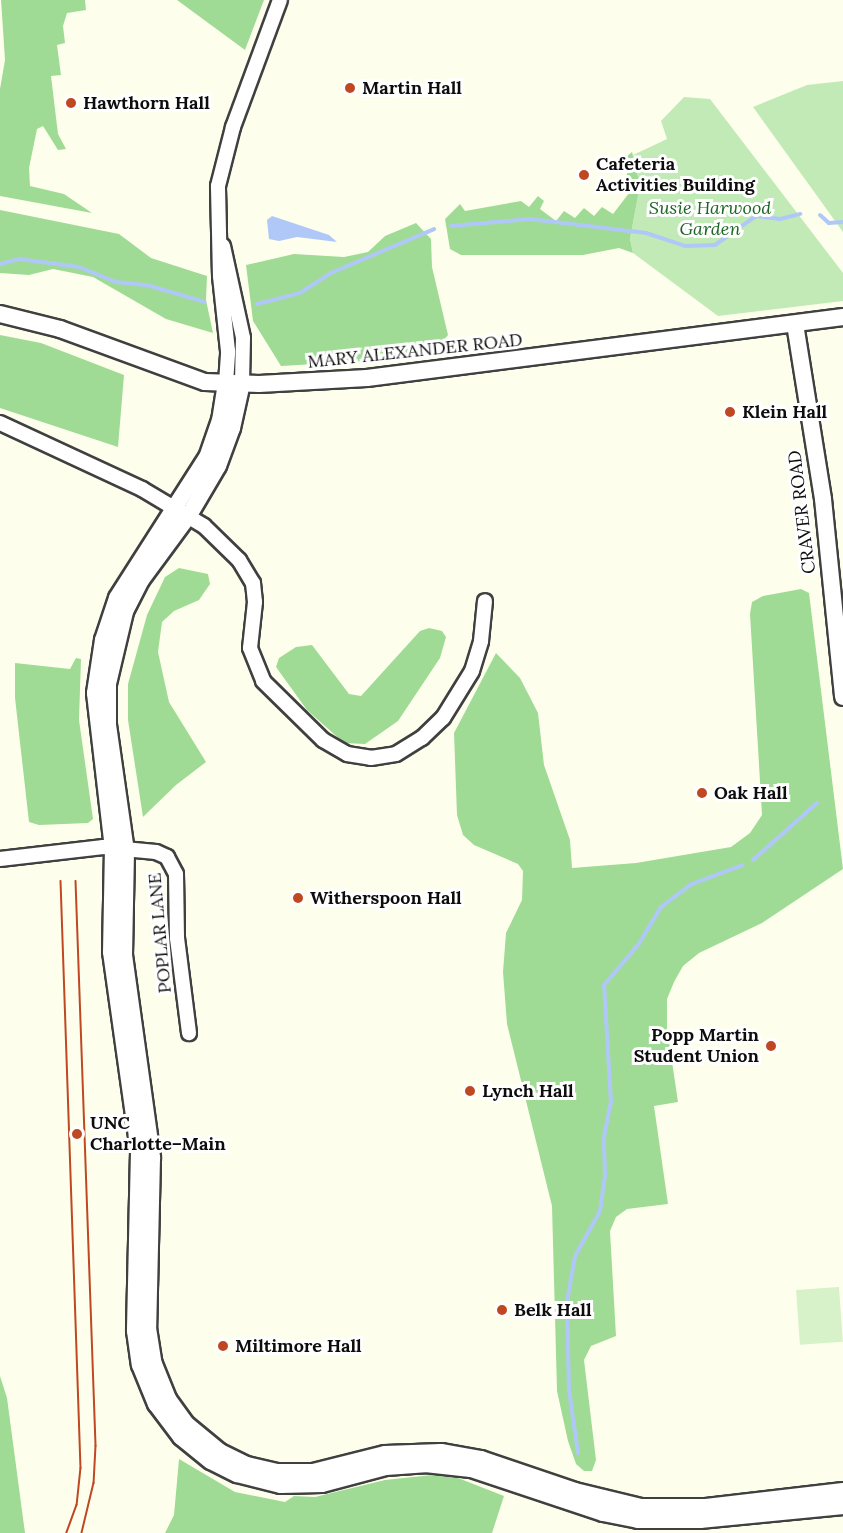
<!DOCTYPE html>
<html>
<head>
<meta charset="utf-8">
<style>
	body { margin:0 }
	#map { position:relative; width:843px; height:1533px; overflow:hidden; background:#fdffec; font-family:Lora,serif }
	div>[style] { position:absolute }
	.green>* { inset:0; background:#c2eab6 }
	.forest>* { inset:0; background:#a0db95 }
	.pitch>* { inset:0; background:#d7f1c8; transform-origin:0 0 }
	.water>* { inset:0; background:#b0c8f7 }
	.stream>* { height:4px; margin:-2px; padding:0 2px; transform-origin:2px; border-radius:2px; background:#b0c8f7 }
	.roads { filter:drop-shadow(2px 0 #404040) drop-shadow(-2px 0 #404040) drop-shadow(0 2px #404040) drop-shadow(0 -2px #404040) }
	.minor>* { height:14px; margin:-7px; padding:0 7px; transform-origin:7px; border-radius:7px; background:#fff }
	.tertiary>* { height:16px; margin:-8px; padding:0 8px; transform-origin:8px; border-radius:8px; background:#fff }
	.tram>* { height:1.5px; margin:-0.75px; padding:0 0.75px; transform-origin:0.75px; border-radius:0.75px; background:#bf4823 }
	.dots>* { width:16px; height:16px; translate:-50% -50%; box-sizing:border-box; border:3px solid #fff; border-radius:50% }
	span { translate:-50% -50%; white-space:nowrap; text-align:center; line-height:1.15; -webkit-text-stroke:6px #fff; paint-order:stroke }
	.poi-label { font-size:18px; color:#0d0d0d; font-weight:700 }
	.left { translate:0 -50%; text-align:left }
	.right { translate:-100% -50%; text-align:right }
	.park-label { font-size:18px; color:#1c6522; font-style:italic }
	.street-label { font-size:18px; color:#0d0d0d }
</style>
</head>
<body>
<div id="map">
	<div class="green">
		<div style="clip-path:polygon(843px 81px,843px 232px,753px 107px,807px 85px)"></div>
		<div style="clip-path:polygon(684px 97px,710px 99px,843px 273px,843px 301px,718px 316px,633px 253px,630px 239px,640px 185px,633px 155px,667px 139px,661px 121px)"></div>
	</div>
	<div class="forest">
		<div style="clip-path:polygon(1px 0,85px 0,86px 10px,67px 13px,63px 26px,65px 43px,57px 45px,61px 75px,51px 76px,58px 134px,66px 149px,58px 150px,43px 126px,37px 129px,29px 168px,30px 186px,64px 194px,92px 213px,0 196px,0 89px,5px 60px)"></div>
		<div style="clip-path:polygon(177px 0,264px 0,245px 50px)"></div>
		<div style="clip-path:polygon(632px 152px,640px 185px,630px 239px,633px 253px,619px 248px,583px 255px,461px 255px,450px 249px,445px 219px,460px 204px,465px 211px,521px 201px,529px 207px,538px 196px,544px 201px,540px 209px,556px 221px,564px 211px,575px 218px,584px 208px,594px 216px,602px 207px,613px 214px,633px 188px,624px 179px,630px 169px,620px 162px)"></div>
		<div style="clip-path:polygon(0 210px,119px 234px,151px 258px,207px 276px,206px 300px,213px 333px,166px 319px,93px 277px,53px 269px,29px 275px,0 273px)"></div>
		<div style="clip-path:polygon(416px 223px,431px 239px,432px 267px,448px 335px,438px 347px,367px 361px,281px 366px,253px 321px,246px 265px,294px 254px,344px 257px,368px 252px,385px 236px)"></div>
		<div style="clip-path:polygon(0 335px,41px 343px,124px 375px,118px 447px,0 408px)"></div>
		<div style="clip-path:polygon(179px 568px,208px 574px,210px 584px,199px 600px,174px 611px,162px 622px,158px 652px,169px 702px,206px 762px,176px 785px,143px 817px,128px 720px,128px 684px,147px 615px,165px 577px)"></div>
		<div style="clip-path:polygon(801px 589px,809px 593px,843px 869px,762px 923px,699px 953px,683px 966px,674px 982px,667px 999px,667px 1028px,678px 1102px,654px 1106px,668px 1204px,627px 1209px,616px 1217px,610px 1231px,616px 1336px,591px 1346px,584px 1360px,596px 1460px,592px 1471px,584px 1471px,576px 1464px,568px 1441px,557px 1391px,552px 1206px,507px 1024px,503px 972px,506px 933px,522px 900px,523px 871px,518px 864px,474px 845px,463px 835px,457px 815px,454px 733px,496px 653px,520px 678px,538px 713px,544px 765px,570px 840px,572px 868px,636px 863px,731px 847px,750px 833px,762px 815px,750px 614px,752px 602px,763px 596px)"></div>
		<div style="clip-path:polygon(429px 628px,442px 631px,446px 637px,440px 658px,398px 721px,365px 744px,344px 743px,307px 710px,276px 667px,279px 658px,296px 647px,312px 645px,349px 694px,361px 696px,420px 631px)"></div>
		<div style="clip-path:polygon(76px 658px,81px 659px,79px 720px,93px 819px,88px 823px,39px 825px,29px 822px,15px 698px,15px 663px,70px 669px)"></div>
		<div style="clip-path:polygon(0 1376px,7px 1398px,25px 1533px,0 1533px)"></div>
		<div style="clip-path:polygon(179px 1459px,235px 1492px,285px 1502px,294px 1496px,315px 1497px,385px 1480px,432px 1475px,458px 1478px,504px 1496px,492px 1533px,165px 1533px,174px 1515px)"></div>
	</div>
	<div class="pitch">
		<div style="left:839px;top:1287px;width:55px;height:43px;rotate:86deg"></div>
	</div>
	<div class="water">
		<div style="clip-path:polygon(272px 216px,329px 235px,337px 242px,297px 237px,279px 241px,269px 239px,267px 220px)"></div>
	</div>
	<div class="stream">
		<div style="left:820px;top:215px;width:12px;rotate:42deg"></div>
		<div style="left:829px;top:223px;width:14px;rotate:-4deg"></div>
		<div style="left:451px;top:226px;width:79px;rotate:-5.1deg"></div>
		<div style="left:530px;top:219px;width:117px;rotate:6.9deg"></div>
		<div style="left:646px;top:233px;width:41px;rotate:18.4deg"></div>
		<div style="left:685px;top:246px;width:30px;rotate:-2deg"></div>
		<div style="left:715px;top:245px;width:50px;rotate:-35.3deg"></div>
		<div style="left:756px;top:216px;width:24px;rotate:7deg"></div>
		<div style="left:780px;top:219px;width:21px;rotate:-14deg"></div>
		<div style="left:0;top:264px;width:20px;rotate:-15deg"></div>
		<div style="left:19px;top:259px;width:61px;rotate:7.6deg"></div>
		<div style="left:79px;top:267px;width:40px;rotate:22deg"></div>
		<div style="left:116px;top:282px;width:31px;rotate:6deg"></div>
		<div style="left:147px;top:285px;width:60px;rotate:16.3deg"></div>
		<div style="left:257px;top:304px;width:44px;rotate:-14.3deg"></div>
		<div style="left:300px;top:293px;width:37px;rotate:-33deg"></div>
		<div style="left:331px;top:273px;width:112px;rotate:-23.1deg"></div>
		<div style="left:753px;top:860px;width:86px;rotate:-41.7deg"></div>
		<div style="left:578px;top:1453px;width:64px;rotate:-98.1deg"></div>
		<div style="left:569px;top:1390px;width:88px;rotate:-91.3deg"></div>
		<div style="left:567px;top:1302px;width:47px;rotate:-80.1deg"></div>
		<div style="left:575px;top:1256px;width:51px;rotate:-60.9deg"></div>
		<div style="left:600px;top:1211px;width:37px;rotate:-82deg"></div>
		<div style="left:605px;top:1174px;width:37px;rotate:-92deg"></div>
		<div style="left:604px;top:1137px;width:36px;rotate:-79deg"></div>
		<div style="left:611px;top:1102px;width:117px;rotate:-93.4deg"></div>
		<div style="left:604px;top:985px;width:52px;rotate:-49.6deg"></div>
		<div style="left:638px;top:945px;width:44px;rotate:-58.8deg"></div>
		<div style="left:661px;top:907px;width:39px;rotate:-37deg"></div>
		<div style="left:692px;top:884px;width:54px;rotate:-20.4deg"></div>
	</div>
	<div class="roads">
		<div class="minor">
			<div style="left:223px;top:246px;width:94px;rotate:77.7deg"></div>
			<div style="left:243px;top:338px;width:45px;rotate:91.3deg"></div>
			<div style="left:226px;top:383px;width:32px;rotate:-86deg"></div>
			<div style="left:228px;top:351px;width:75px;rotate:-96.1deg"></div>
			<div style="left:220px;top:276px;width:90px;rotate:-91.3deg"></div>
			<div style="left:218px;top:186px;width:61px;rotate:-75.7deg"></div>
			<div style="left:233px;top:127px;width:135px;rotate:-69.7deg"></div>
			<div style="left:0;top:423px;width:157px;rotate:24.9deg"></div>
			<div style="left:142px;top:489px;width:72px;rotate:30.8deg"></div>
			<div style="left:204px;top:526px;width:49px;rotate:44.2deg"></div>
			<div style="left:239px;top:560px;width:27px;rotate:59deg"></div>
			<div style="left:253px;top:583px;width:19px;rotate:84deg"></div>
			<div style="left:255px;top:602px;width:46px;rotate:96.2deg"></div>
			<div style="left:250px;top:648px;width:35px;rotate:68deg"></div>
			<div style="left:263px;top:681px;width:84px;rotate:44.5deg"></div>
			<div style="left:323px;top:740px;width:28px;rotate:30deg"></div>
			<div style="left:347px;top:754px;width:24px;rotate:9deg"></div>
			<div style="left:371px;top:758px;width:25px;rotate:-9deg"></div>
			<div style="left:396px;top:754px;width:31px;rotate:-32deg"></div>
			<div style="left:422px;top:738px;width:29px;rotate:-44deg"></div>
			<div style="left:443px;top:718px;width:55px;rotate:-58.3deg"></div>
			<div style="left:472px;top:671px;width:31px;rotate:-73deg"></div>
			<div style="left:481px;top:641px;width:40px;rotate:-84.3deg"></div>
			<div style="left:0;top:859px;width:104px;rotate:-6.6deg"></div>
			<div style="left:103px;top:847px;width:53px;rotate:5.4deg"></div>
			<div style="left:156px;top:852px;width:12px;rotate:24deg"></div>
			<div style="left:167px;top:857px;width:19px;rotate:62deg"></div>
			<div style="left:176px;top:874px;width:64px;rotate:89.1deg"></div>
			<div style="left:177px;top:938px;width:96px;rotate:82.8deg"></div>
		</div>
		<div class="tertiary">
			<div style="left:0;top:314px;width:62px;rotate:14deg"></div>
			<div style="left:60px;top:329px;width:154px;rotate:20.1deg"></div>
			<div style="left:205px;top:382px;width:54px;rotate:2.1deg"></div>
			<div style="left:259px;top:384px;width:108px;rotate:-3.2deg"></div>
			<div style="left:367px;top:378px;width:480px;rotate:-7.3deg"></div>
			<div style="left:795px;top:324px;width:177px;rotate:80.9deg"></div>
			<div style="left:823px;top:499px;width:199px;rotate:84.2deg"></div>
			<div style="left:226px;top:383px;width:37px;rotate:99deg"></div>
			<div style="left:220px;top:420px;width:39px;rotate:109deg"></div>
			<div style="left:207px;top:457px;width:167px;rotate:122.6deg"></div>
			<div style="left:117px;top:598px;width:44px;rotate:108.4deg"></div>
			<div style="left:103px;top:640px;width:54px;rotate:98.6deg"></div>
			<div style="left:95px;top:693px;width:156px;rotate:83.4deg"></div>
			<div style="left:113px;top:848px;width:104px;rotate:91.1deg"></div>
			<div style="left:111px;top:952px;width:202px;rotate:82deg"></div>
			<div style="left:139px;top:1152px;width:179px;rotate:91.3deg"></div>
			<div style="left:135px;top:1331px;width:34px;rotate:82deg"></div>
			<div style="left:140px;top:1365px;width:42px;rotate:67.7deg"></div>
			<div style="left:156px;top:1404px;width:41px;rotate:52.9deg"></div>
			<div style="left:181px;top:1437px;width:38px;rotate:39deg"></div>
			<div style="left:211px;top:1461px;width:29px;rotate:27deg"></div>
			<div style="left:237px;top:1474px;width:45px;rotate:14deg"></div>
			<div style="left:281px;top:1485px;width:41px;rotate:-1.4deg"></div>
			<div style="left:322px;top:1484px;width:66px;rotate:-14.9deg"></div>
			<div style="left:386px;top:1467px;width:39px;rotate:-4deg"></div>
			<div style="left:425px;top:1464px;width:46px;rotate:6.2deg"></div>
			<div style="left:471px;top:1469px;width:139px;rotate:18.4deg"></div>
			<div style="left:603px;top:1513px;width:36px;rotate:11deg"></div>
			<div style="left:638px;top:1520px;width:62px"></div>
			<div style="left:700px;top:1520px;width:144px;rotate:-5.6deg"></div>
			<div style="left:242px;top:383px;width:46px;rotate:102.5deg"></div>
			<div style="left:232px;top:428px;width:40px;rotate:110.2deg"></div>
			<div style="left:218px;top:466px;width:57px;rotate:120.6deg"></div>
			<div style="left:189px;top:515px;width:81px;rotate:126.4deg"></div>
			<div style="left:141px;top:580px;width:36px;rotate:117deg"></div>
			<div style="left:125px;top:612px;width:74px;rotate:103.3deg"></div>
			<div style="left:108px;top:684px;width:41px;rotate:90deg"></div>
			<div style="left:108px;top:725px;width:127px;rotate:81.9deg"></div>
			<div style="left:126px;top:851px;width:104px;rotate:91.1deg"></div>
			<div style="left:124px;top:955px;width:205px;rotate:82.1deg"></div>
			<div style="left:152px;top:1158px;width:170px;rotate:91.3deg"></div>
			<div style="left:148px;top:1328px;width:36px;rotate:81deg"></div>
			<div style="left:154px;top:1364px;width:38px;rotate:68deg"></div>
			<div style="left:168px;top:1399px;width:31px;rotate:54deg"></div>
			<div style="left:186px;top:1424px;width:44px;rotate:39.5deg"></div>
			<div style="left:220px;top:1452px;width:30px;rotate:26deg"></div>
			<div style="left:247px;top:1465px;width:31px;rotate:13deg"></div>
			<div style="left:277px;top:1472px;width:36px"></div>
			<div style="left:313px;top:1472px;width:74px;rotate:-14deg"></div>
			<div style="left:385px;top:1454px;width:56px;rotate:-2deg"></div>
			<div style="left:441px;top:1452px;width:41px;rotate:9.9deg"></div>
			<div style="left:481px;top:1459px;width:99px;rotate:18.8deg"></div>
			<div style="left:575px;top:1491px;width:68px;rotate:13.6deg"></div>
			<div style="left:641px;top:1507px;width:65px"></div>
			<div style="left:706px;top:1507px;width:138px;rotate:-6.7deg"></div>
		</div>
	</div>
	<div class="tram">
		<div style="left:61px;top:881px;width:587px;rotate:88.05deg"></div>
		<div style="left:81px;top:1468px;width:37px;rotate:96deg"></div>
		<div style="left:77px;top:1505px;width:30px;rotate:110deg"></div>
		<div style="left:76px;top:881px;width:565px;rotate:87.97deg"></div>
		<div style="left:96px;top:1446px;width:37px;rotate:93deg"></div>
		<div style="left:94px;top:1483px;width:51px;rotate:103.5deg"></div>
	</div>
	<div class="dots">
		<div style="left:350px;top:88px;background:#bf4823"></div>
		<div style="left:71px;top:103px;background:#bf4823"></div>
		<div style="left:584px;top:175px;background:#bf4823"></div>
		<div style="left:730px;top:412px;background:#bf4823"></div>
		<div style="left:702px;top:793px;background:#bf4823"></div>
		<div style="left:298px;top:898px;background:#bf4823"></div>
		<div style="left:771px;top:1046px;background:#bf4823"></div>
		<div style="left:470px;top:1091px;background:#bf4823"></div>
		<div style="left:77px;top:1134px;background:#bf4823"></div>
		<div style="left:502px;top:1310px;background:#bf4823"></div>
		<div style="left:223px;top:1346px;background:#bf4823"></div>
	</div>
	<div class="poi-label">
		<span class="left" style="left:362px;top:88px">Martin Hall</span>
		<span class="left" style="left:83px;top:103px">Hawthorn Hall</span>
		<span class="left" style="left:596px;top:175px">Cafeteria<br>Activities Building</span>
		<span class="left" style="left:742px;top:412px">Klein Hall</span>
		<span class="left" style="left:714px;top:793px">Oak Hall</span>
		<span class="left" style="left:310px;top:898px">Witherspoon Hall</span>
		<span class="right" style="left:759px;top:1046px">Popp Martin<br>Student Union</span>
		<span class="left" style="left:482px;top:1091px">Lynch Hall</span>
		<span class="left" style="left:90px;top:1134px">UNC<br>Charlotte–Main</span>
		<span class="left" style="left:514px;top:1310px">Belk Hall</span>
		<span class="left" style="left:235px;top:1346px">Miltimore Hall</span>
	</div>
	<div class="park-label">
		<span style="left:710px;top:219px">Susie Harwood<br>Garden</span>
	</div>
	<div class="street-label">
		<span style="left:415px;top:351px;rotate:-6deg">MARY ALEXANDER ROAD</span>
		<span style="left:802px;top:512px;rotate:-97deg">CRAVER ROAD</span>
		<span style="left:160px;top:933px;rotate:-95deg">POPLAR LANE</span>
	</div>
</div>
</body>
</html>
